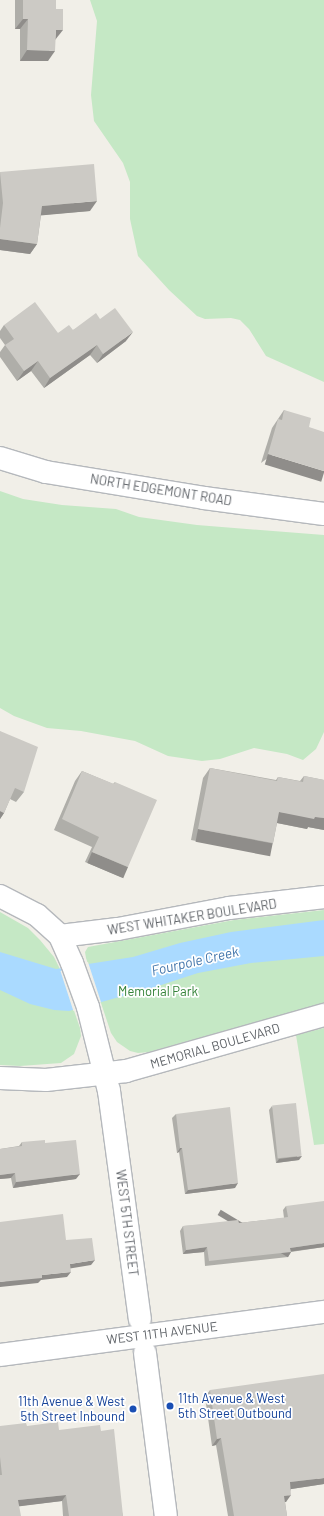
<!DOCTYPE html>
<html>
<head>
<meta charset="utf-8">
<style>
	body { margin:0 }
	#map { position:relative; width:324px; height:1516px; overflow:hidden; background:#f1efe8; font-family:Barlow,sans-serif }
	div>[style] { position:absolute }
	.green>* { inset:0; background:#c5e8c5 }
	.water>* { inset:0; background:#aadaff }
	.pier>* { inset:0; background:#f1efe8; transform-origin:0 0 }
	.roads { filter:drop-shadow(1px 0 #b5b8bc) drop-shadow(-1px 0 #b5b8bc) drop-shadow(0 1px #b5b8bc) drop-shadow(0 -1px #b5b8bc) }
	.street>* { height:22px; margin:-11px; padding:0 11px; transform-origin:11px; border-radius:11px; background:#fff }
	.secondary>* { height:22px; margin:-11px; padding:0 11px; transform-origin:11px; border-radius:11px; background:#fff }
	.wall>* { inset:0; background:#afaea9 }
	.shaded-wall>* { inset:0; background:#8f8d8a; transform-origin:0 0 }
	.building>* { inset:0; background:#cccac5; transform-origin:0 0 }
	.dots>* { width:11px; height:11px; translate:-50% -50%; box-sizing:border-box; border:2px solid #fff; border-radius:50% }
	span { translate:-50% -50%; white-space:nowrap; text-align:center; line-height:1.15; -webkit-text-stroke:3.5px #fff; paint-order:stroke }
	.street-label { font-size:13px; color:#5f6368 }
	.park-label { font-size:13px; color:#348238 }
	.transit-label { font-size:13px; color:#164399 }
	.left { translate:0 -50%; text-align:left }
	.right { translate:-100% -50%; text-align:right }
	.water-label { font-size:14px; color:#4174aa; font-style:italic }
</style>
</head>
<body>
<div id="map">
	<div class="green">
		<div style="clip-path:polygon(90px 0,324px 0,324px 382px,266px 356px,249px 329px,240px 320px,231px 318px,205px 319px,197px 316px,169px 290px,138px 256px,130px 219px,130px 182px,123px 163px,94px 121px,91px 95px,97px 21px)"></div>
		<div style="clip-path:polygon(0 491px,23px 499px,62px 505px,116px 509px,139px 517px,197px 525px,324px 535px,324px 732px,316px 749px,303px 760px,287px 754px,254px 748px,220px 759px,202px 761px,168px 756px,135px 741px,81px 731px,47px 728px,14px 716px,0 708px)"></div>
		<div style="clip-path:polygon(324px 910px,324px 1003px,149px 1052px,138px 1053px,130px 1051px,117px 1042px,111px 1033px,86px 958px,85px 952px,88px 947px,234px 920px)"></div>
		<div style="clip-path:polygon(0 912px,28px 928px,40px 940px,54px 957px,59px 967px,80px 1028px,81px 1036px,74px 1054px,61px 1063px,20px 1066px,0 1065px)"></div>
		<div style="clip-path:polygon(324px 1028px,324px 1144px,314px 1145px,296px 1035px)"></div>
	</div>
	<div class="water">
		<div style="clip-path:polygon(324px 920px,324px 956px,251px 963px,198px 973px,152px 988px,69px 1011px,54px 1010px,30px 1004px,0 990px,0 952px,56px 969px,133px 957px,180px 943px,231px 932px)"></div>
	</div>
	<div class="pier">
		<div style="left:88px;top:962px;width:42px;height:29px;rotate:72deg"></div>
	</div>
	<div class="roads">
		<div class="street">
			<div style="left:0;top:458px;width:48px;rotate:16.9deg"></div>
			<div style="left:46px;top:472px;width:160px;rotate:9.3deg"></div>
			<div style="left:204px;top:498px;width:121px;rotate:7.6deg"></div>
			<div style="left:0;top:896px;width:42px;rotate:27.2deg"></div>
			<div style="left:37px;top:915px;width:31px;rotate:42deg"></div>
			<div style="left:60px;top:936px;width:30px;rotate:66deg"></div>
			<div style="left:72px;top:963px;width:47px;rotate:70deg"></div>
			<div style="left:88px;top:1007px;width:87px;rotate:76deg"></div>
			<div style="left:60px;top:936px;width:58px;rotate:-6.9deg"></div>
			<div style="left:118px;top:929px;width:113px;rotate:-10.7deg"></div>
			<div style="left:229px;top:908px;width:96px;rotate:-6.6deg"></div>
			<div style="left:0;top:1355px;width:327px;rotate:-7.6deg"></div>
		</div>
		<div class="secondary">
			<div style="left:0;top:1078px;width:46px;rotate:2.5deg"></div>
			<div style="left:46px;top:1080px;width:81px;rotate:-6.4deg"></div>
			<div style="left:126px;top:1071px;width:206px;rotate:-15.8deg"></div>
			<div style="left:109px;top:1091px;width:230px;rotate:82.3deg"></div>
			<div style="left:145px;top:1353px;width:164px;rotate:82.7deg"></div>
		</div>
	</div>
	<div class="wall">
		<div style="clip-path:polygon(15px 0,56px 0,48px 61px,20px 61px,20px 29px,15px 29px)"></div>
		<div style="clip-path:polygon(0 172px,90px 211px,41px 215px,37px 244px,30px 254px,0 250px)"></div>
		<div style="clip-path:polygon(100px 319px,126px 341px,97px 363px,90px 355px,44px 388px,31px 371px,17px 381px,0 357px,0 352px,5px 345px,0 338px,0 331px,4px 325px,58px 333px,73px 330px)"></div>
		<div style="clip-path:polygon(284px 410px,309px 427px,261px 463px,272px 428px)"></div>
		<div style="clip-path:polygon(0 731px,24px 792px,16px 802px,10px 799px,4px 813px,0 819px)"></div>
		<div style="clip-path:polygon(210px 768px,276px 780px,278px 777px,300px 781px,304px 776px,324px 780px,324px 830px,308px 827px,307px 829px,277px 823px,273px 843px,266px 854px,191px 840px,203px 778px)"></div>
		<div style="clip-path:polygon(82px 771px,113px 784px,115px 782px,128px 867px,121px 877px,85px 862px,92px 847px,54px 830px,75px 781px)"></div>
		<div style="clip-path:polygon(272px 1106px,299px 1160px,276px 1163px,269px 1110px)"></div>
		<div style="clip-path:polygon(176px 1114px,235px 1188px,185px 1194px,179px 1152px,177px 1153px,172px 1118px)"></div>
		<div style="clip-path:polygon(22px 1142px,45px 1143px,76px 1179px,13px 1188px,11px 1178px,0 1179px,0 1149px,19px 1146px)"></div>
		<div style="clip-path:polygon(286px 1206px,324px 1247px,291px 1252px,288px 1257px,205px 1266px,204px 1252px,183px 1254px,180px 1231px,183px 1226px,239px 1223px,284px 1218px,283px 1210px)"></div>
		<div style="clip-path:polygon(210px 1390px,324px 1484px,291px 1489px,286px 1502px,285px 1502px,287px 1516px,228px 1516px,216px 1445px,212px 1446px,205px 1397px)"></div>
		<div style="clip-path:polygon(0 1426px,27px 1426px,59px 1430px,101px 1431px,123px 1516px,63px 1516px,62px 1501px,19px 1506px,0 1516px)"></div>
	</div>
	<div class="shaded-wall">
		<div style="clip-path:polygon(23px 19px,28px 19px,20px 29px,15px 29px)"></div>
		<div style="clip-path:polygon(56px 30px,63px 30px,55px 40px)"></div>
		<div style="clip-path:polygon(27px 50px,55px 51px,48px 61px,20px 61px)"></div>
		<div style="clip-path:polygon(97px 201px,90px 211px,35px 216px,42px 206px)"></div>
		<div style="clip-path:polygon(0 239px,37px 244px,30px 254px,0 250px)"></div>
		<div style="clip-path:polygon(133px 332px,126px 341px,97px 363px,103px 354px)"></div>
		<div style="clip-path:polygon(97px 345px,90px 355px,44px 388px,50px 378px)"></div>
		<div style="clip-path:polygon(38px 361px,31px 371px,17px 381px,24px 371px)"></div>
		<div style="left:268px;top:454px;width:59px;height:11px;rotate:17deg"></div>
		<div style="clip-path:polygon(0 811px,4px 813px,0 819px)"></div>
		<div style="clip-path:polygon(279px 812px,324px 818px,324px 830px,308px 827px,307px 829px,272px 822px)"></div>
		<div style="left:198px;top:829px;width:76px;height:13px;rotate:11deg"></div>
		<div style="left:92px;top:852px;width:39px;height:12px;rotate:23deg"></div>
		<div style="clip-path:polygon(180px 1148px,182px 1148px,179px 1152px,177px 1153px)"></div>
		<div style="clip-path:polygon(302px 1156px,299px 1160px,276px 1163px,279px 1159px)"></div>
		<div style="clip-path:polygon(15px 1173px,11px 1178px,0 1179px,0 1175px)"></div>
		<div style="clip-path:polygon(80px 1174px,76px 1179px,13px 1188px,16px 1182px)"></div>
		<div style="clip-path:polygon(238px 1183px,235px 1188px,185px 1194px,188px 1190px)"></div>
		<div style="clip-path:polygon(324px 1243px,324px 1247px,287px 1252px,290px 1248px)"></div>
		<div style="clip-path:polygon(207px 1247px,204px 1252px,183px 1254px,186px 1250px)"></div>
		<div style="left:291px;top:1252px;width:6px;height:82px;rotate:121deg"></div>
		<div style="clip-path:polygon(95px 1260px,91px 1265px,67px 1269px,70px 1264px)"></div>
		<div style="clip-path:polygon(71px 1272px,67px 1277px,41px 1280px,38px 1283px,0 1287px,0 1282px,42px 1275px)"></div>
		<div style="clip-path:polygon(221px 1438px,216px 1445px,212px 1446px,217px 1439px)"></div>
		<div style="clip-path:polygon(324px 1478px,324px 1484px,285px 1490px,290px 1482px)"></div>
		<div style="clip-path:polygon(66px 1495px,62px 1501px,14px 1507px,18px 1500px)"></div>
		<div style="clip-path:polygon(291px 1495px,286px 1502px,279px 1503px,284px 1496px)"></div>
	</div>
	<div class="building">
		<div style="clip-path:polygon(23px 0,56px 0,56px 9px,63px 9px,63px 30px,56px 30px,55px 51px,27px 50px,28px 19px,23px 19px)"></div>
		<div style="clip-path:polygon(94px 164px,97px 201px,42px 206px,37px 244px,0 239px,0 228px,3px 203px,0 172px)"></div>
		<div style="clip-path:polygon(35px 302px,58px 333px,69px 325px,73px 330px,96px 313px,100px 319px,115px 308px,133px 332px,103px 354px,97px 345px,50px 378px,38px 361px,24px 371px,5px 345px,14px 339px,4px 325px)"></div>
		<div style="clip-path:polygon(284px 410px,311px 418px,309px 427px,324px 432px,324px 471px,268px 454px,278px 419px,282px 420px)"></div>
		<div style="clip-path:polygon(0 731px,38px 747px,24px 792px,15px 788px,4px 813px,0 811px)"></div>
		<div style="clip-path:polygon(210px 768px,277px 781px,278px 777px,303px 782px,304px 776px,324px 780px,324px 818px,315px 817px,314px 819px,279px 812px,273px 843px,198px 829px)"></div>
		<div style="clip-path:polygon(82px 771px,114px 784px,115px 782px,157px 800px,128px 867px,92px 852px,99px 837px,62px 819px)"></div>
		<div style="left:296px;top:1103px;width:53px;height:24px;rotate:84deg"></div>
		<div style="clip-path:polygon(230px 1107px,238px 1183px,188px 1190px,182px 1148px,180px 1148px,176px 1114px)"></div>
		<div style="clip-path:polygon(45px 1140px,45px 1143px,76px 1140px,80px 1174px,16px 1182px,15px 1173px,0 1175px,0 1149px,22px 1146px,22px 1142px)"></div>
		<div style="clip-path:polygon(324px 1201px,324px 1243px,290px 1248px,291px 1252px,209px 1261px,207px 1247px,186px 1250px,183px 1226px,238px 1220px,239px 1223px,288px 1217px,286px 1206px)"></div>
		<div style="clip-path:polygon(63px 1214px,66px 1240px,92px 1238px,95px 1260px,70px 1264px,71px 1272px,42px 1275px,42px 1278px,0 1282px,0 1222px)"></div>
		<div style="clip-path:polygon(324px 1374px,324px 1478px,290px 1482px,291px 1495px,284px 1496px,287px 1516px,234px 1516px,221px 1438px,217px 1439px,210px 1390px)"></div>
		<div style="clip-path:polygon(58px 1422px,59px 1430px,100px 1425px,101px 1431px,114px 1429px,123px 1516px,69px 1516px,66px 1495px,18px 1500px,21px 1516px,0 1516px,0 1475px,2px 1475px,0 1457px,0 1426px,26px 1423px,27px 1426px)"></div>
	</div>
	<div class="dots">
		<div style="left:170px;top:1406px;background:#1a4fb4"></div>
		<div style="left:133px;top:1409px;background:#1a4fb4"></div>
	</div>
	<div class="street-label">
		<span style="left:161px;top:490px;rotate:9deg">NORTH EDGEMONT ROAD</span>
		<span style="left:192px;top:917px;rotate:-9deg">WEST WHITAKER BOULEVARD</span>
		<span style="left:215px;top:1046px;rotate:-16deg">MEMORIAL BOULEVARD</span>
		<span style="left:127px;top:1223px;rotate:83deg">WEST 5TH STREET</span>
		<span style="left:162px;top:1333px;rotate:-7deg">WEST 11TH AVENUE</span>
	</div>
	<div class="park-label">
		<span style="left:158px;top:991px">Memorial Park</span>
	</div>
	<div class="transit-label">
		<span class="left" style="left:178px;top:1406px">11th Avenue &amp; West<br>5th Street Outbound</span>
		<span class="right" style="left:125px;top:1409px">11th Avenue &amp; West<br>5th Street Inbound</span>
	</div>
	<div class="water-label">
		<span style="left:195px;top:961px;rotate:-13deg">Fourpole Creek</span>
	</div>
</div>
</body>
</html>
